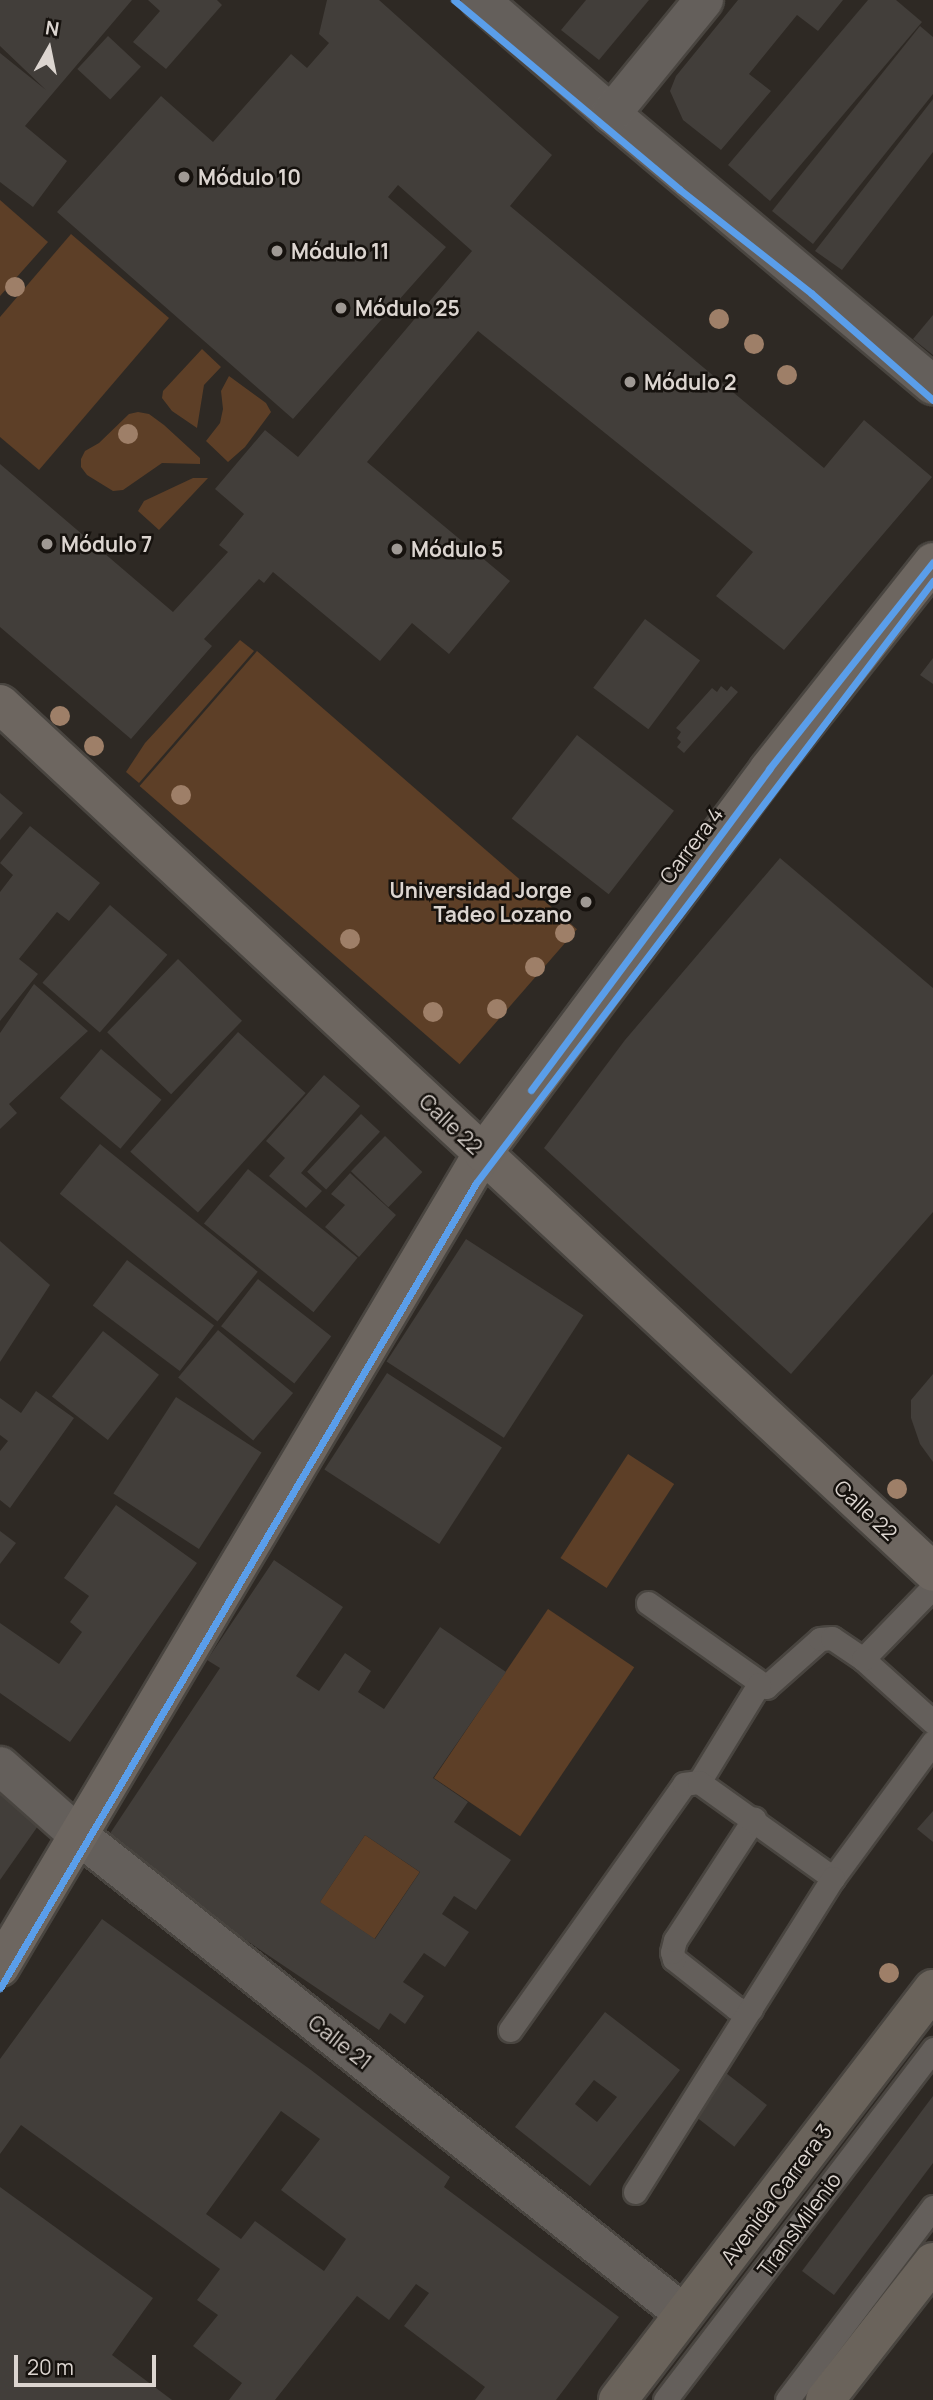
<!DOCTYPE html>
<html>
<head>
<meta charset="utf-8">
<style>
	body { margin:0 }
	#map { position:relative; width:933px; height:2400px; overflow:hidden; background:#2e2924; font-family:Manrope,sans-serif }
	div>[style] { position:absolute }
	.green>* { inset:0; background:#5d3f27; transform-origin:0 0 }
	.building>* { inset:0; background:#423e3a; transform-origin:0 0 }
	.roads { filter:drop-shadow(2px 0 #494540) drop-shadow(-2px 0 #494540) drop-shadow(0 2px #494540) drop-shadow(0 -2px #494540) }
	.lane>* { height:23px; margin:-11.5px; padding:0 11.5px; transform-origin:11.5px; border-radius:11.5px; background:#645f5b }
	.street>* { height:38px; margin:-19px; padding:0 19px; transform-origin:19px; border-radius:19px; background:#645f5b }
	.secondary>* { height:38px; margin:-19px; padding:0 19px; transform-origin:19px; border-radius:19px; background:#6d6660 }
	.primary>* { height:38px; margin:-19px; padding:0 19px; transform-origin:19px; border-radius:19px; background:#6a635b }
	.cycleway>* { height:7px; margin:-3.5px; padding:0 3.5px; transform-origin:3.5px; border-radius:3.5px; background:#5a9eea }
	.trees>* { width:20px; height:20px; margin:-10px; border-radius:50%; background:#9e7f68 }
	.dots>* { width:19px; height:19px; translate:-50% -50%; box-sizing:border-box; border:4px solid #16120e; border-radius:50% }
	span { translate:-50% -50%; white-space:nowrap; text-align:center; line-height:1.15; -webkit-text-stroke:5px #16120e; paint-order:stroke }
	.poi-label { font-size:21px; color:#dcd5d0; font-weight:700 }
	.left { translate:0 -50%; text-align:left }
	.right { translate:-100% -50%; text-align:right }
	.street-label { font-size:21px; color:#dcd5d0 }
	.north { position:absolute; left:14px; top:14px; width:70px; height:70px; -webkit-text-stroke:5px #16120e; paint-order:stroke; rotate:9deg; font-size:19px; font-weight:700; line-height:28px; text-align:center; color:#dcd5d0 }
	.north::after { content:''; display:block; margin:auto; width:24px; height:32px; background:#dcd5d0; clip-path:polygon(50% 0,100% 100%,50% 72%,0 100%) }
	.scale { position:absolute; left:14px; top:2355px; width:142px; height:32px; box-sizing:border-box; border:4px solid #dcd5d0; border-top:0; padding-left:9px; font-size:21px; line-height:24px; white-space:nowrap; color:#dcd5d0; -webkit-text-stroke:5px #16120e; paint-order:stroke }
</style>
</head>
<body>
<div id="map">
	<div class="green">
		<div style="clip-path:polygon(0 200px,48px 242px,0 296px)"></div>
		<div style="clip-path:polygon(71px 234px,169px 318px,39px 470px,0 437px,0 317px)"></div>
		<div style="clip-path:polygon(202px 349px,221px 367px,204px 385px,197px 428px,172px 411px,162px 398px,163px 391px)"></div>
		<div style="clip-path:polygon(229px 376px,266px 403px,271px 412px,245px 447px,228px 462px,206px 441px,220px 423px,223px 409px,221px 391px)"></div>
		<div style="clip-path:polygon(138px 412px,149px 414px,164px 425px,200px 458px,200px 464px,162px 463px,123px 490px,113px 491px,87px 475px,81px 467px,81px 459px,85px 451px,99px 443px,129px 414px)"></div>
		<div style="clip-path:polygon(193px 478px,208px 478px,159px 530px,138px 511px,144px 501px)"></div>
		<div style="clip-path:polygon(240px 640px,254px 651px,139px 783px,126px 772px,145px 743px)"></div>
		<div style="left:257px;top:651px;width:424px;height:179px;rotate:41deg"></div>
		<div style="left:628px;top:1454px;width:55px;height:124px;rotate:33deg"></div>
		<div style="left:548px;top:1609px;width:104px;height:204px;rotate:34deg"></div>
		<div style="left:365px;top:1835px;width:66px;height:81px;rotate:34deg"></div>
	</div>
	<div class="building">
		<div style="clip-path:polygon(0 0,132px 0,25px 126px,67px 161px,33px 207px,0 182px,0 53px,46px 90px,0 46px)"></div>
		<div style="clip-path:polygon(148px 0,217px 0,222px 5px,166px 69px,133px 42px,160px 11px)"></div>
		<div style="clip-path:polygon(327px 0,379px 0,552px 155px,510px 206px,824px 468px,864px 420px,932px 477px,784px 650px,716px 596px,753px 552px,478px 331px,367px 462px,510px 581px,449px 654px,412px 623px,380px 661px,273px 572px,264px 583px,259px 579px,204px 639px,212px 646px,131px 739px,0 627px,0 464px,173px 612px,228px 552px,219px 545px,244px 514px,215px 489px,265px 430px,298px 457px,472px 251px,398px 185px,388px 197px,446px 247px,293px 419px,57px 212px,161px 96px,213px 142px,291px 54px,307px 68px,329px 43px,319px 34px)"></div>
		<div style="clip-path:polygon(586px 0,649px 0,599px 60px,561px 30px)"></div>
		<div style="clip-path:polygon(738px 0,843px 0,818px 31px,797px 15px,749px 74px,771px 91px,721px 150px,683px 120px,670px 91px,676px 76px)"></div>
		<div style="clip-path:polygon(868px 0,896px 0,922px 22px,770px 201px,728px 165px)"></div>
		<div style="clip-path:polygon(920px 26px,933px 37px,933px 94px,813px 244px,772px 211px)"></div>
		<div style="left:108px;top:36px;width:45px;height:45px;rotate:43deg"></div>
		<div style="clip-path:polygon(933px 99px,933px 152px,842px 270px,815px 251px)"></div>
		<div style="clip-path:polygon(933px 315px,933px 355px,913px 339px)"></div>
		<div style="left:645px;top:619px;width:69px;height:86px;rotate:37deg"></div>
		<div style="clip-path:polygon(933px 658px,933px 684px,920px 675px)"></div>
		<div style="clip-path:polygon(721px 686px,727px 691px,731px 686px,738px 692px,684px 753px,677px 747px,681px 742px,677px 738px,681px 732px,676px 728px,712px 688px,717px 692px)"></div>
		<div style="left:577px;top:735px;width:123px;height:106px;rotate:38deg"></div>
		<div style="clip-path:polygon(0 793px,23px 813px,0 840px)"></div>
		<div style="clip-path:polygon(30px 826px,100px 883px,69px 921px,57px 912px,19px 959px,38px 974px,0 1021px,0 892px,13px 875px,0 863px)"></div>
		<div style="clip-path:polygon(780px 858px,933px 988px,933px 1212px,791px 1374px,544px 1148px,625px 1040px)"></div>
		<div style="left:110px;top:905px;width:76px;height:103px;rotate:41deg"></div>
		<div style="left:178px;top:959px;width:89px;height:102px;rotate:44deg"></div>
		<div style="clip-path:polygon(34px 984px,88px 1031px,9px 1104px,17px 1113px,0 1129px,0 1033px)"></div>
		<div style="left:238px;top:1032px;width:91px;height:161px;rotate:42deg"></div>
		<div style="left:101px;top:1049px;width:79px;height:64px;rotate:40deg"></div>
		<div style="clip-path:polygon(324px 1075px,360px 1106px,301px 1173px,322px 1191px,306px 1208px,269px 1176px,285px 1158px,266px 1141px)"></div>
		<div style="left:361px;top:1114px;width:26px;height:79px;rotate:43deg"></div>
		<div style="left:385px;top:1136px;width:52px;height:49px;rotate:44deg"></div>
		<div style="left:100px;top:1144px;width:203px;height:64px;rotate:39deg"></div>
		<div style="left:248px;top:1169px;width:141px;height:70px;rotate:39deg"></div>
		<div style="clip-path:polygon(350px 1173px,396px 1215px,359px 1257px,325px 1227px,345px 1205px,331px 1194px)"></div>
		<div style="left:466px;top:1239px;width:140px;height:146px;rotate:33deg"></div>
		<div style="clip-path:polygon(0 1241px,50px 1285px,0 1362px)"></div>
		<div style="left:127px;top:1260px;width:109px;height:57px;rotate:37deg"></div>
		<div style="left:258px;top:1279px;width:93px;height:60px;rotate:38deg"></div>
		<div style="left:218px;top:1330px;width:98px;height:62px;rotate:40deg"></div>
		<div style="left:103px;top:1331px;width:71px;height:83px;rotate:38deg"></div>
		<div style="left:387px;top:1373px;width:137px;height:115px;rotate:33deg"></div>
		<div style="clip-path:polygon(933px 1374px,933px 1462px,920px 1444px,911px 1418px,911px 1400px)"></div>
		<div style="clip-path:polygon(36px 1391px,74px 1418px,10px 1508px,0 1500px,0 1451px,8px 1441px,0 1435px,0 1398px,21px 1413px)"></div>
		<div style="left:176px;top:1397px;width:102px;height:115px;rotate:33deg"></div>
		<div style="clip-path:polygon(116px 1505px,197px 1563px,70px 1742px,0 1693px,0 1623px,59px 1664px,82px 1632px,70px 1622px,89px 1596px,64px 1578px)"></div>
		<div style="clip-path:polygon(0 1531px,16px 1543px,0 1564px)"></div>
		<div style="clip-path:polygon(evenodd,274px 1560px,343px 1607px,296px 1676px,319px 1691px,345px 1653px,371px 1671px,358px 1692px,384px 1709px,440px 1627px,506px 1672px,433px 1778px,468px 1802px,454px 1822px,511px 1860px,476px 1910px,454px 1896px,442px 1914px,469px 1932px,445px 1967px,424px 1953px,403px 1982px,424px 1996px,405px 2024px,390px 2013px,379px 2030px,103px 1844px,220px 1668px,207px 1660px,274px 1560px,365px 1835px,420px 1872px,375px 1939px,320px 1902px,365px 1835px)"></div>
		<div style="clip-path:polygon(0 1785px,45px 1816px,0 1880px)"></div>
		<div style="clip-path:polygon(933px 1811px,933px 1842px,917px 1829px)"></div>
		<div style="clip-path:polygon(evenodd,102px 1919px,311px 2070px,450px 2177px,444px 2187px,619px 2317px,556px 2400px,475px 2400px,485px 2387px,404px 2326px,429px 2293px,416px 2284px,389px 2320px,357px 2296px,275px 2400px,229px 2400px,242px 2383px,193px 2346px,218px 2315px,197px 2300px,220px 2269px,21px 2125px,0 2154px,0 2059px,102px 1919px,281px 2111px,320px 2139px,281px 2190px,346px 2239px,324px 2271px,255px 2221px,241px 2239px,206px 2214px,281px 2111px)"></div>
		<div style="clip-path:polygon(evenodd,605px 2012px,680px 2070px,590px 2186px,515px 2127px,605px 2012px,594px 2080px,617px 2097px,597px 2122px,575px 2104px,594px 2080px)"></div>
		<div style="left:726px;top:2073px;width:52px;height:53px;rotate:38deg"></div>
		<div style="clip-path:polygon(933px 2096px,933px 2163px,834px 2295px,802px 2271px)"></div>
		<div style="clip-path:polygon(0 2187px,153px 2298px,112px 2355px,172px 2400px,0 2400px)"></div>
	</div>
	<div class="roads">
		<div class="lane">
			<div style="left:648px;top:1603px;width:145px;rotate:35.4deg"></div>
			<div style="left:766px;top:1687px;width:72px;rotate:-41.6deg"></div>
			<div style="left:820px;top:1639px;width:12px;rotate:-5deg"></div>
			<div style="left:832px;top:1638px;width:37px;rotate:34deg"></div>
			<div style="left:863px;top:1659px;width:94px;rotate:42deg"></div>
			<div style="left:863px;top:1659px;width:100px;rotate:-45.8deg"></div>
			<div style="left:699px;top:1782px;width:115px;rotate:-58.5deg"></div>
			<div style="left:751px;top:2009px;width:7px;rotate:164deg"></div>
			<div style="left:744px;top:2011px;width:9px;rotate:-159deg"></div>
			<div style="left:736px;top:2008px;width:79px;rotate:-141.7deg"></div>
			<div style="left:674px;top:1959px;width:7px;rotate:-106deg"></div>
			<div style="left:672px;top:1952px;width:12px;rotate:-76deg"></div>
			<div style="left:675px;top:1940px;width:145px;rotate:-56.9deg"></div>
			<div style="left:510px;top:2030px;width:301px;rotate:-54.7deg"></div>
			<div style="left:684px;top:1784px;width:15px;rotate:-8deg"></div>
			<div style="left:699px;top:1782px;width:165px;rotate:35.6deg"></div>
			<div style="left:833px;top:1878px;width:169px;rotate:-53.7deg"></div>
			<div style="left:635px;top:2192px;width:371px;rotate:-57.8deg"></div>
			<div style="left:665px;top:2400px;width:442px;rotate:-52.6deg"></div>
			<div style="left:787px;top:2400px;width:242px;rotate:-52.9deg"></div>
		</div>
		<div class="street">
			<div style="left:480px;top:0;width:174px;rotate:41deg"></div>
			<div style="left:611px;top:114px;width:421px;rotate:40.1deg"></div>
			<div style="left:611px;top:114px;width:147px;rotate:-50.8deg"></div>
			<div style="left:0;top:1766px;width:104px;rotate:41.5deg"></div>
			<div style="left:78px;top:1835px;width:772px;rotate:38.32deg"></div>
		</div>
		<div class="secondary">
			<div style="left:0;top:704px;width:1274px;rotate:42.93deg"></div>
			<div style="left:0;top:1967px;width:947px;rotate:-59.32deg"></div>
			<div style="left:483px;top:1153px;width:479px;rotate:-53.3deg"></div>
			<div style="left:769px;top:769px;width:264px;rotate:-51.6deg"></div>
		</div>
		<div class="primary">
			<div style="left:618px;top:2400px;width:518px;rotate:-52.53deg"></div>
			<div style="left:825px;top:2400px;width:175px;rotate:-52deg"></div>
		</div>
	</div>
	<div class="cycleway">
		<div style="left:454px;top:0;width:294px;rotate:40deg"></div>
		<div style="left:679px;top:189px;width:168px;rotate:38.2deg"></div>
		<div style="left:811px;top:293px;width:162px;rotate:41.3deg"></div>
		<div style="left:531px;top:1090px;width:400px;rotate:-53.4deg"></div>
		<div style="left:769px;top:769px;width:264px;rotate:-51.6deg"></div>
		<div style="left:0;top:1988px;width:935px;rotate:-59.4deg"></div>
		<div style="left:476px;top:1183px;width:756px;rotate:-52.8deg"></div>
	</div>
	<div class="trees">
		<div style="left:15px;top:287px"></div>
		<div style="left:719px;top:319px"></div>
		<div style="left:754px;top:344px"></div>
		<div style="left:787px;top:375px"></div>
		<div style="left:128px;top:434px"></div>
		<div style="left:60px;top:716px"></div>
		<div style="left:94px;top:746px"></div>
		<div style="left:181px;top:795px"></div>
		<div style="left:565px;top:933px"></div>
		<div style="left:350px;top:939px"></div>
		<div style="left:535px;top:967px"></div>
		<div style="left:497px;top:1009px"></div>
		<div style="left:433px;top:1012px"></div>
		<div style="left:897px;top:1489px"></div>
		<div style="left:889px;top:1973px"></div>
	</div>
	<div class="dots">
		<div style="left:184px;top:177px;background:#9f9994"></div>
		<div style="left:277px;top:251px;background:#9f9994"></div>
		<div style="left:341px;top:308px;background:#9f9994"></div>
		<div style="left:630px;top:382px;background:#9f9994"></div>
		<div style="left:47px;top:544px;background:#9f9994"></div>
		<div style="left:397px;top:549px;background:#9f9994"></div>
		<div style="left:586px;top:902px;background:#9f9994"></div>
	</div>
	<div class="poi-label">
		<span class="left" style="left:198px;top:177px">Módulo 10</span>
		<span class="left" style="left:291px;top:251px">Módulo 11</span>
		<span class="left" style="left:355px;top:308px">Módulo 25</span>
		<span class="left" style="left:644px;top:382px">Módulo 2</span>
		<span class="left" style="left:61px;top:544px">Módulo 7</span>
		<span class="left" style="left:411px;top:549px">Módulo 5</span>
		<span class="right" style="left:572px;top:902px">Universidad Jorge<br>Tadeo Lozano</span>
	</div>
	<div class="street-label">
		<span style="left:691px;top:845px;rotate:-53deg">Carrera 4</span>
		<span style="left:451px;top:1124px;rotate:43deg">Calle 22</span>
		<span style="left:866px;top:1510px;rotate:43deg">Calle 22</span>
		<span style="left:340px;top:2042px;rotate:38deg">Calle 21</span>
		<span style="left:776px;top:2194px;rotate:-53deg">Avenida Carrera 3</span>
		<span style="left:799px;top:2224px;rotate:-53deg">TransMilenio</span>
	</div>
	<div class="north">N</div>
	<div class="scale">20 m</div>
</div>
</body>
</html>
